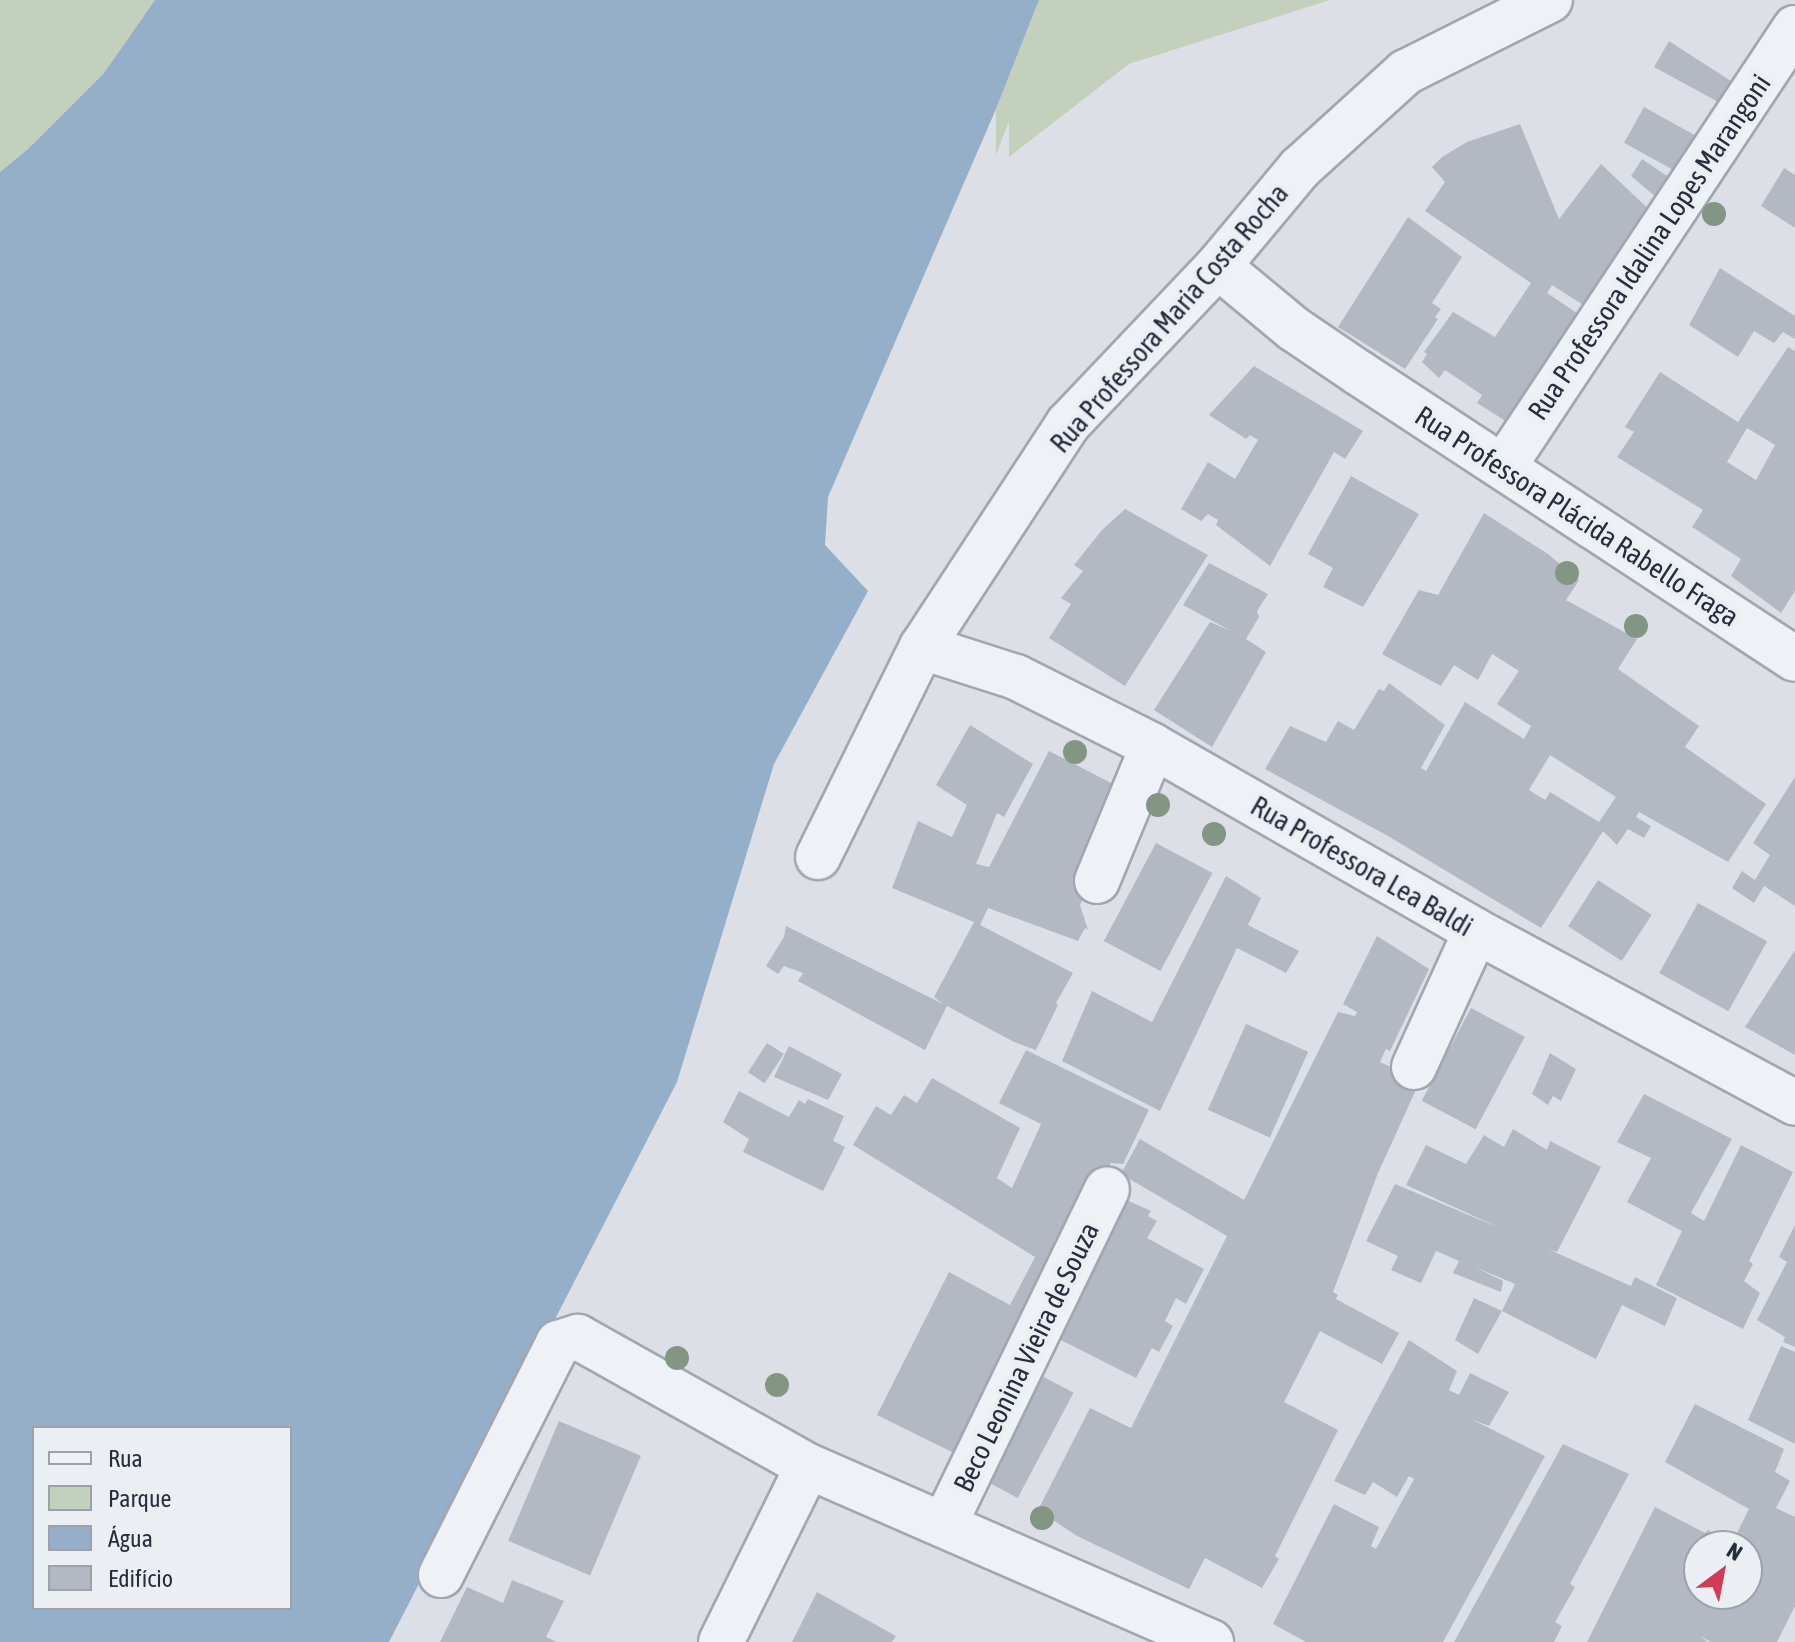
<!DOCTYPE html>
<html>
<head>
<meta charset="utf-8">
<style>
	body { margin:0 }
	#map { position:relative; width:1795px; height:1642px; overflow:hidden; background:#dce0e6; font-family:"Asap Condensed",sans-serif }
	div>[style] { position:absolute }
	.green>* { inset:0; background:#c2d0bc }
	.water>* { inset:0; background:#95afc8 }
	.building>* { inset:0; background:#b3b9c3; transform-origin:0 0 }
	.roads { filter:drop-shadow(2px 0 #a1a7b0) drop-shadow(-2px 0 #a1a7b0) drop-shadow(0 2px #a1a7b0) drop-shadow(0 -2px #a1a7b0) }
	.minor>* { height:44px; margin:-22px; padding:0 22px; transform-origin:22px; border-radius:22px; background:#eef1f5 }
	.trees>* { width:24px; height:24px; margin:-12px; border-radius:50%; background:#839583 }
	span { translate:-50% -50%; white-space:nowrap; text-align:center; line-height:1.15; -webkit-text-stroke:8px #ebeff4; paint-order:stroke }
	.street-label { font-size:28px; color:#252e3d }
	.legend { position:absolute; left:32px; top:1426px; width:260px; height:184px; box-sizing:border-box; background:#ebeff4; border:2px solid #9ca2ab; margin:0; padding:10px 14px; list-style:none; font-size:24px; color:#252e3d }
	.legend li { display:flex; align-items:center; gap:16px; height:40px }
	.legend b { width:40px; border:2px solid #9ca2ab }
	.north { position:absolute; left:1683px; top:1530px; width:80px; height:80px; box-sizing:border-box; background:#ebeff4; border:2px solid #9ca2ab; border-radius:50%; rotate:32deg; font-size:22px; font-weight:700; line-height:32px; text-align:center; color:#252e3d }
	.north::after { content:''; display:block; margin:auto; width:28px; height:36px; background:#d03c56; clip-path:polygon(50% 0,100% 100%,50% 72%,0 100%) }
</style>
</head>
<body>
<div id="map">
	<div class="green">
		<div style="clip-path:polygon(0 0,155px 0,104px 73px,28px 149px,0 172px)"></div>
		<div style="clip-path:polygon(1039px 0,1330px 0,1129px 64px,1009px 157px,1009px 121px,996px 155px,996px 109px)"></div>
	</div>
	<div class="water">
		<div style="clip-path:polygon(evenodd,155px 0,1039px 0,996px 109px,828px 497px,825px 545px,868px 591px,774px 764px,677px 1082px,389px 1642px,0 1642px,0 172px,28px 149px,104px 73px,155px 0,34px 1428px,290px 1428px,290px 1608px,34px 1608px,34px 1428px)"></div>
	</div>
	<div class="building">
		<div style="clip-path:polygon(1669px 41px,1734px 83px,1722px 104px,1654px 67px)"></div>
		<div style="left:1644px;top:107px;width:65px;height:41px;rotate:29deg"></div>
		<div style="clip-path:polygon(1520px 124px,1559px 219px,1601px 164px,1657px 217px,1588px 308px,1552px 285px,1547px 293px,1580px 315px,1516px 416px,1512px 413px,1507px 422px,1477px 403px,1482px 395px,1445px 370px,1439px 378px,1422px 362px,1427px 354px,1424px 352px,1453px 312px,1495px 337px,1531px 283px,1425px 211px,1445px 182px,1432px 167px,1442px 157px,1467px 142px)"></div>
		<div style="clip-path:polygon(1642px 159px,1676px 182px,1663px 203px,1631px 176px)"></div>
		<div style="clip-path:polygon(1784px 168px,1795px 175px,1795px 228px,1761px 206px)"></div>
		<div style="clip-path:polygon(1408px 217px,1462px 257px,1432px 303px,1441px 309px,1435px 317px,1438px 319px,1405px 369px,1338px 327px)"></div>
		<div style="clip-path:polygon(1720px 268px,1795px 316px,1795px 339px,1783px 332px,1774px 343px,1754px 331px,1738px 357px,1689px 325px)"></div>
		<div style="clip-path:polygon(evenodd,1788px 347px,1795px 351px,1795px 591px,1781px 613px,1731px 576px,1741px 559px,1692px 527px,1703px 510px,1617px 457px,1634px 432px,1625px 427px,1660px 372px,1738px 422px,1788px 347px,1747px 428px,1775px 445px,1756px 480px,1727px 462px,1747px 428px)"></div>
		<div style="clip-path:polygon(1254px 366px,1363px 431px,1345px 459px,1334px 452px,1270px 566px,1216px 525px,1218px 520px,1208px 514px,1201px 521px,1181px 509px,1208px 462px,1235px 479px,1258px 440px,1250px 435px,1246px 439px,1209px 415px)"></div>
		<div style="clip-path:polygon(1351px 476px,1419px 514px,1363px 607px,1323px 587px,1333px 568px,1308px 554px)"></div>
		<div style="clip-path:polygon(1125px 509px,1208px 555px,1125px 686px,1049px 638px,1071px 604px,1061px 598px,1083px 571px,1074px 565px,1102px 530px)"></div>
		<div style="clip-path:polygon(evenodd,1484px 513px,1548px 554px,1579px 580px,1566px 600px,1637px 639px,1618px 669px,1699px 726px,1685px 747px,1766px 804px,1728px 862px,1639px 812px,1636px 817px,1651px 826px,1644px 838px,1628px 829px,1617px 845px,1603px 831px,1541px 928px,1388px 836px,1265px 769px,1290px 726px,1326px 742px,1338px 721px,1354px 730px,1379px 689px,1384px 691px,1389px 683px,1445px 725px,1421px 768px,1426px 771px,1465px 702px,1524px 739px,1531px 726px,1497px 704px,1519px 671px,1492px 654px,1478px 680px,1454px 665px,1441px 686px,1382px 654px,1419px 590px,1438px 595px,1484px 513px,1550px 755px,1616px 797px,1599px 822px,1550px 792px,1545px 800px,1529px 790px,1550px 755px)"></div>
		<div style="clip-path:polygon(1209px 563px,1268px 594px,1257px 611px,1259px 617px,1246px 639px,1266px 652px,1212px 747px,1154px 710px,1210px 622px,1231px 631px,1183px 605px)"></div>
		<div style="clip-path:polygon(970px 725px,1033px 764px,1004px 817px,997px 813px,976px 864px,989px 867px,1049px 751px,1119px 787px,1119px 817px,1080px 905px,1088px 930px,1085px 928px,1078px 941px,988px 908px,980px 925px,1073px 973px,1056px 1003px,1058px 1005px,1036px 1050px,1014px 1042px,947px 1006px,925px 1050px,798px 981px,803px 973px,784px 966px,778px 974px,766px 966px,784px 937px,786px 926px,943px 1004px,934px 997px,974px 922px,892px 888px,918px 821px,952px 837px,967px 805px,936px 785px)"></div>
		<div style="clip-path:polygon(1795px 777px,1795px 906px,1764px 886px,1754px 903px,1732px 888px,1742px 871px,1755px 880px,1770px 855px,1753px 843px)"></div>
		<div style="left:1156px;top:843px;width:64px;height:111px;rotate:28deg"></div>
		<div style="clip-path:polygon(1226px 876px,1261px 898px,1248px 925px,1299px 951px,1286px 973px,1237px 948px,1160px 1111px,1062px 1061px,1092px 991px,1152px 1022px)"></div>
		<div style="left:1598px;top:880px;width:64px;height:55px;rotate:33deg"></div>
		<div style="left:1698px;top:903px;width:79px;height:80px;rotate:29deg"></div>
		<div style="clip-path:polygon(1377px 936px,1429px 969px,1390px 1051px,1386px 1049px,1380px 1062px,1420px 1081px,1378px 1173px,1333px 1292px,1338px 1295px,1336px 1299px,1399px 1333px,1382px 1364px,1320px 1331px,1284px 1402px,1338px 1430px,1275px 1556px,1279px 1559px,1262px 1588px,1205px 1558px,1189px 1589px,1077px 1536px,1038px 1510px,1090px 1408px,1131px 1428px,1227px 1236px,1121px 1174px,1140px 1139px,1244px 1200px,1338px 1012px,1355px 1016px,1357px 1012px,1343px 1004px)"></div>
		<div style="clip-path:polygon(1795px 950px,1795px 1055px,1745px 1027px)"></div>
		<div style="left:1471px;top:1008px;width:61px;height:105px;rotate:28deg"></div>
		<div style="left:1246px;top:1024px;width:68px;height:94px;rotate:24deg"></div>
		<div style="left:767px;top:1043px;width:20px;height:35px;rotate:33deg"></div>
		<div style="clip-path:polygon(789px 1046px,842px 1074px,828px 1100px,774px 1077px)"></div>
		<div style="clip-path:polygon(1026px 1050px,1149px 1110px,1123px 1164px,1111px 1163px,1106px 1171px,966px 1459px,877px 1415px,949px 1272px,1010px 1305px,1035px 1257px,853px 1145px,876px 1106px,891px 1115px,904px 1095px,917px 1103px,932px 1078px,1020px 1128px,997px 1178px,1012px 1188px,1041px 1124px,999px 1103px)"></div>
		<div style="clip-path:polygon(1550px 1053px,1576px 1069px,1561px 1101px,1553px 1096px,1548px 1105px,1532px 1094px)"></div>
		<div style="clip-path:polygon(739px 1091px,789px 1117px,799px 1100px,805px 1104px,808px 1099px,844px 1116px,833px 1141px,845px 1147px,823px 1191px,743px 1152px,749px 1139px,723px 1122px)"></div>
		<div style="clip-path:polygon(1644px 1094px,1732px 1139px,1691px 1213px,1704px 1221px,1741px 1145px,1793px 1172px,1749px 1261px,1753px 1264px,1744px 1281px,1760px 1293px,1743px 1329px,1656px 1285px,1682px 1231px,1627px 1202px,1651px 1158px,1617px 1142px)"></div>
		<div style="clip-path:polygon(1513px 1129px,1547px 1150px,1550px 1141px,1601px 1167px,1557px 1252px,1548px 1249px,1631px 1286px,1635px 1277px,1677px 1298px,1665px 1326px,1622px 1305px,1596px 1359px,1502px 1311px,1515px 1284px,1475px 1267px,1503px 1281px,1501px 1292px,1453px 1273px,1459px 1261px,1436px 1251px,1421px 1283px,1391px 1270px,1398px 1256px,1366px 1241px,1395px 1184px,1502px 1229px,1406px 1185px,1426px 1145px,1466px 1164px,1484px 1135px,1504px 1147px)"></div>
		<div style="clip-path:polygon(1113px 1194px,1151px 1211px,1148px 1216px,1157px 1221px,1147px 1238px,1204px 1269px,1186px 1304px,1176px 1298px,1165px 1321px,1173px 1326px,1159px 1352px,1152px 1348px,1136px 1378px,1043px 1331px)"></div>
		<div style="clip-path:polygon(1795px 1225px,1795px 1347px,1783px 1342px,1785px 1337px,1757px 1320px,1787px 1262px,1779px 1257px)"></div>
		<div style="clip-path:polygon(1474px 1298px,1502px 1311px,1478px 1354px,1455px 1340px)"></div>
		<div style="clip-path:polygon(1409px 1340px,1457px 1371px,1449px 1390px,1459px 1395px,1470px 1373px,1509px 1392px,1489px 1426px,1471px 1419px,1545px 1456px,1443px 1642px,1306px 1642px,1273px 1624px,1334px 1504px,1379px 1527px,1371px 1546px,1376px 1549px,1414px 1479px,1409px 1476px,1397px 1497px,1373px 1482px,1365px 1495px,1334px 1481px)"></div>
		<div style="clip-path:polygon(1781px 1346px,1795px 1352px,1795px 1444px,1748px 1420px)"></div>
		<div style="left:1025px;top:1367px;width:55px;height:119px;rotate:28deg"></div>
		<div style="clip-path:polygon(evenodd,1695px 1404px,1784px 1449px,1775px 1472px,1790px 1481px,1776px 1508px,1795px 1517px,1795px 1606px,1777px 1642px,1711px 1642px,1700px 1636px,1708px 1642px,1587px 1642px,1655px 1507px,1705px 1533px,1708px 1530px,1731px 1545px,1749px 1509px,1665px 1462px,1695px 1404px,1699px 1546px,1747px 1546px,1747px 1594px,1699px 1594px,1699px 1546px)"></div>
		<div style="left:559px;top:1421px;width:89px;height:130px;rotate:23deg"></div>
		<div style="clip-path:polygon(1563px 1444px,1629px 1474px,1570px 1584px,1575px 1587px,1555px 1622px,1562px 1626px,1554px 1642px,1454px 1642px)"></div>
		<div style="clip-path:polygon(512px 1580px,564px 1601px,546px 1637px,557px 1642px,440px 1642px,467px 1587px,503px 1603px)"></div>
		<div style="clip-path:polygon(817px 1592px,896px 1636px,892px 1642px,792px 1642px)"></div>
	</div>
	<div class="roads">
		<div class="minor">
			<div style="left:1218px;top:266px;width:99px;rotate:39.7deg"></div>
			<div style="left:1294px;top:329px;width:78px;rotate:34.1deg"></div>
			<div style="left:1359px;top:373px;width:521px;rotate:33.26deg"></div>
			<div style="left:1504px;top:466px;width:526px;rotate:-56.4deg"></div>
			<div style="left:922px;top:647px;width:99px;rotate:17.7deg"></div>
			<div style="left:1016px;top:677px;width:153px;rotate:26.7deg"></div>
			<div style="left:1153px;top:746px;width:372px;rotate:29.8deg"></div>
			<div style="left:1476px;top:931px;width:362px;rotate:28.3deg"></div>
			<div style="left:818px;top:857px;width:234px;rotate:-63.7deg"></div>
			<div style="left:922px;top:647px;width:267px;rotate:-56.8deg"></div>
			<div style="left:1068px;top:424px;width:218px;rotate:-46.5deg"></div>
			<div style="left:1218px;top:266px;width:128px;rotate:-50.1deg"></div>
			<div style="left:1300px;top:168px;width:143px;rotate:-42.2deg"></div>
			<div style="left:1406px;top:72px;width:161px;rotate:-26.6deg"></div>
			<div style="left:1097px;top:881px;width:146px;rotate:-67.5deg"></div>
			<div style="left:1414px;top:1067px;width:149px;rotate:-65.5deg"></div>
			<div style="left:944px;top:1525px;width:373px;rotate:-64.1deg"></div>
			<div style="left:441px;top:1575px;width:260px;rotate:-63.2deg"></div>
			<div style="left:558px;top:1343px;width:21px;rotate:-17deg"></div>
			<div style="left:578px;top:1337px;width:264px;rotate:29.3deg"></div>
			<div style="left:808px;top:1466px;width:440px;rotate:23.6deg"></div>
			<div style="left:721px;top:1642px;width:196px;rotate:-63.7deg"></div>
		</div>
	</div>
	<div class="trees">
		<div style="left:1714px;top:214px"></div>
		<div style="left:1567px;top:573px"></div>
		<div style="left:1636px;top:626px"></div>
		<div style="left:1075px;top:752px"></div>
		<div style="left:1158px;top:805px"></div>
		<div style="left:1214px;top:834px"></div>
		<div style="left:677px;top:1358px"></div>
		<div style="left:777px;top:1385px"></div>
		<div style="left:1042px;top:1518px"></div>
	</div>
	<div class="street-label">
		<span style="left:1649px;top:247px;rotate:-56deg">Rua Professora Idalina Lopes Marangoni</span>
		<span style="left:1169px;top:318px;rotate:-49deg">Rua Professora Maria Costa Rocha</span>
		<span style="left:1577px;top:516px;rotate:33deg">Rua Professora Plácida Rabello Fraga</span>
		<span style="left:1362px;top:866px;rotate:30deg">Rua Professora Lea Baldi</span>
		<span style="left:1026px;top:1357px;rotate:-64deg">Beco Leonina Vieira de Souza</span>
	</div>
	<ul class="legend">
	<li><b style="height:10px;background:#eef1f5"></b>Rua</li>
	<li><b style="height:22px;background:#c2d0bc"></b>Parque</li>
	<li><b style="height:22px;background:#95afc8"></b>Água</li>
	<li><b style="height:22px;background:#b3b9c3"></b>Edifício</li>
	</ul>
	<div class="north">N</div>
</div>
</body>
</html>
